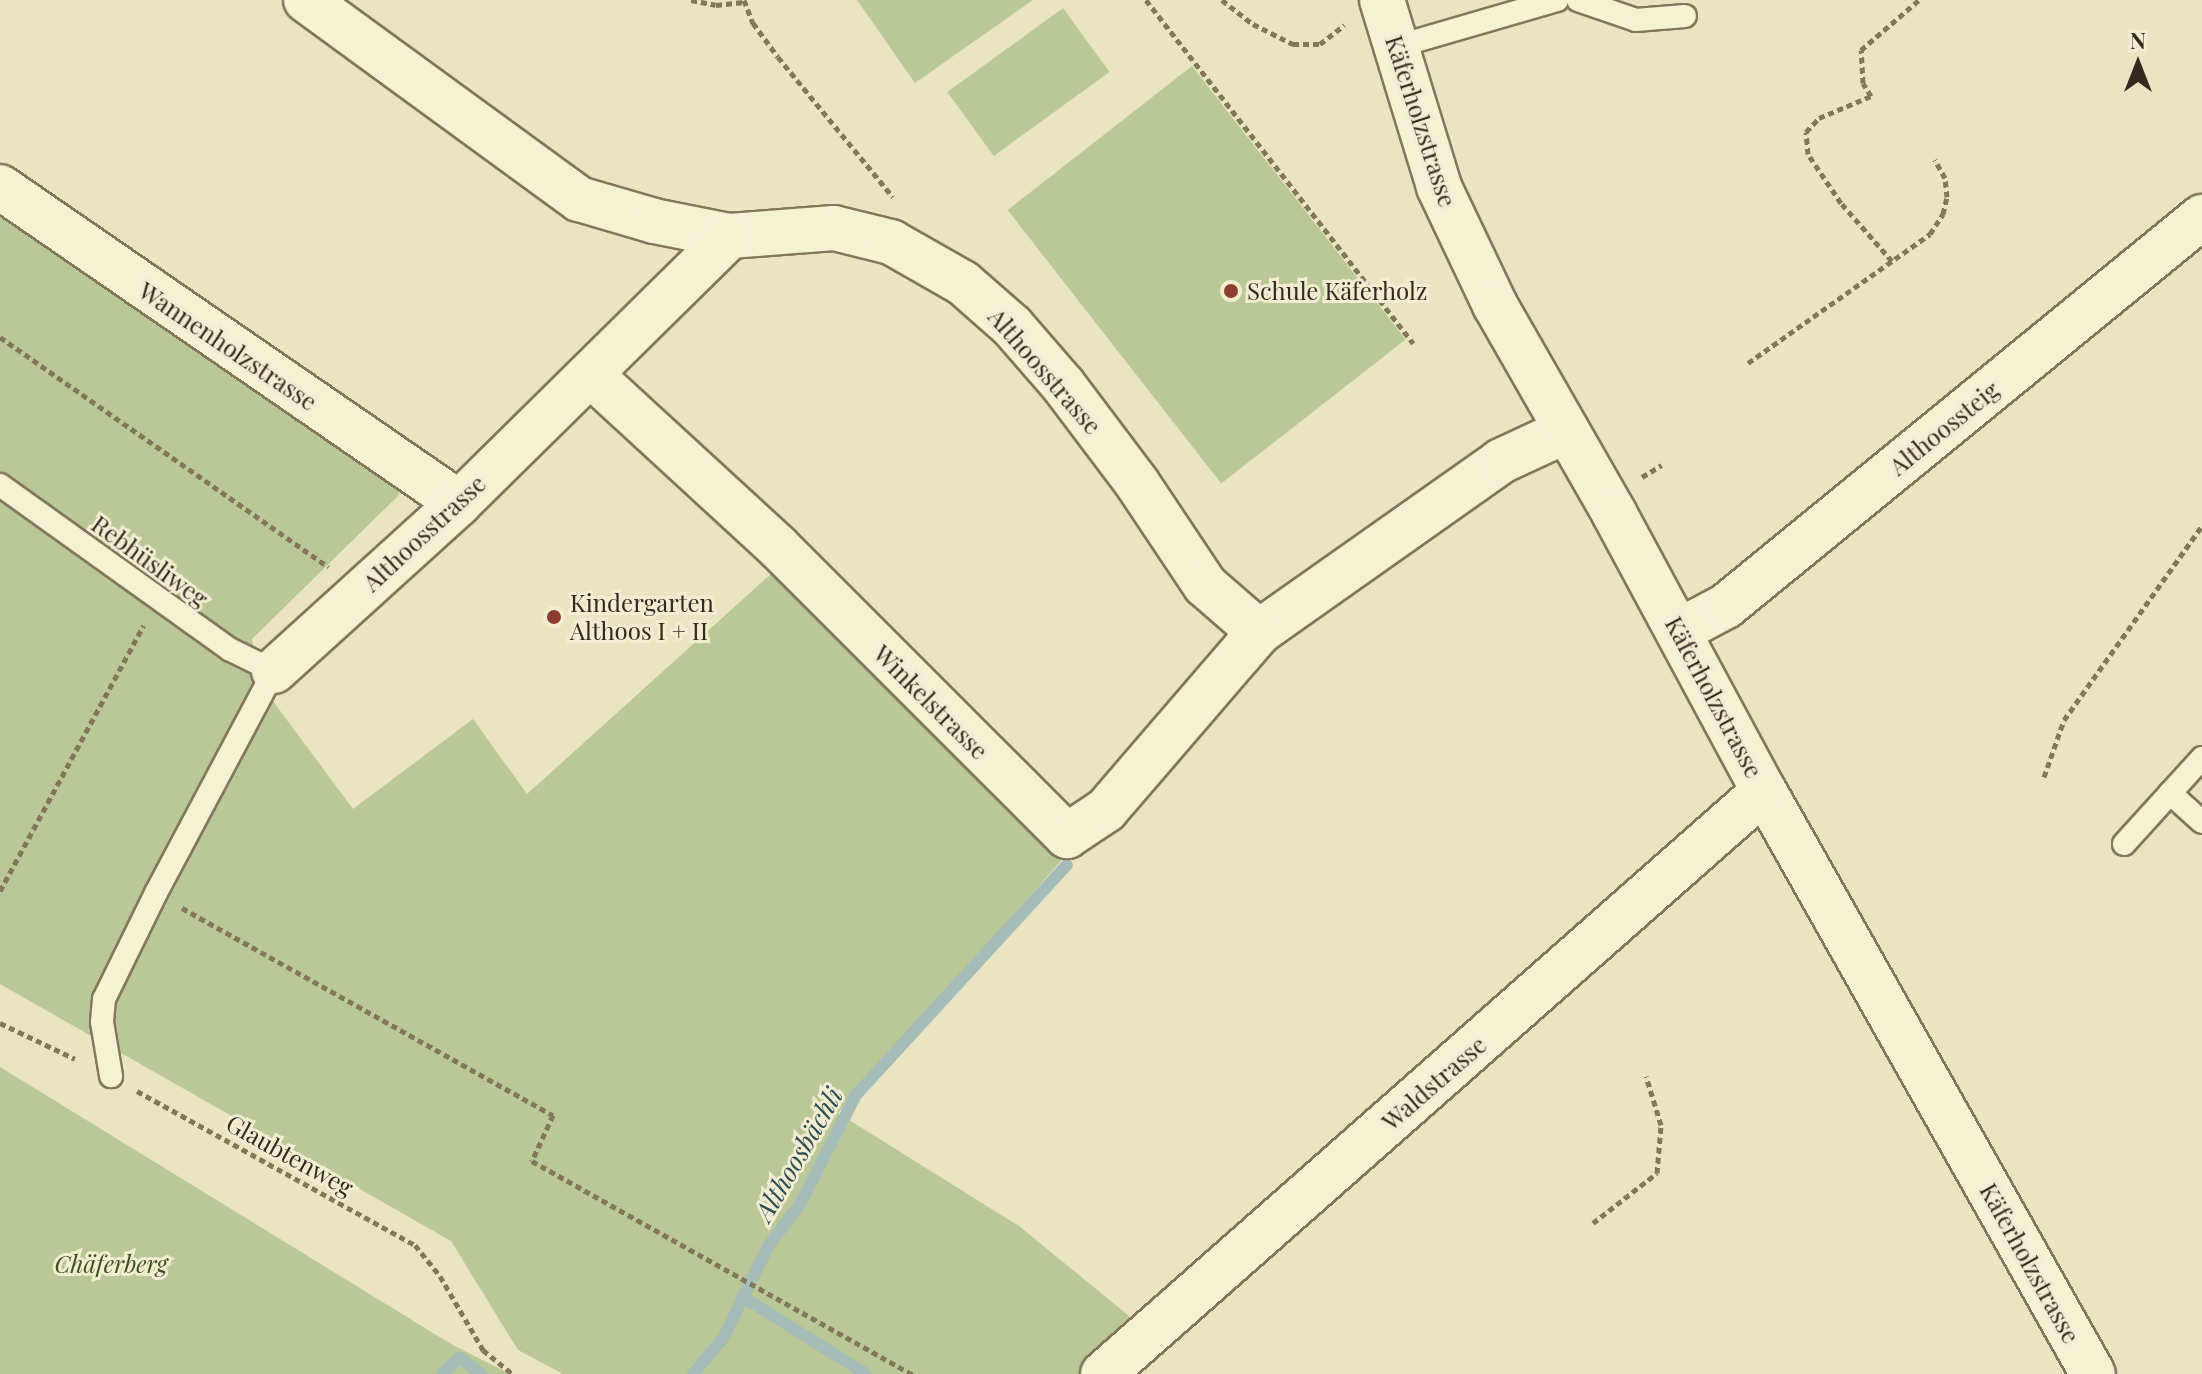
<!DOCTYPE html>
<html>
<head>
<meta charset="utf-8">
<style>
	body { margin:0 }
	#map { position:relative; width:2202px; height:1374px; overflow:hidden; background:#eae4c2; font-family:"Playfair Display",serif }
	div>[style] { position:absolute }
	.green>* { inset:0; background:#bac797; transform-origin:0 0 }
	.stream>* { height:12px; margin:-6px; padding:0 6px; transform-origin:6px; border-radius:6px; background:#a4bdb9 }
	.path>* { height:5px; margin-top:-2.5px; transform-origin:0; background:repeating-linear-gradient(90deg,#82765b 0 6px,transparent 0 10px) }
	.roads { filter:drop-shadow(2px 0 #82765b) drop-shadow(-2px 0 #82765b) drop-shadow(0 2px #82765b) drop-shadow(0 -2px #82765b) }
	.service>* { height:22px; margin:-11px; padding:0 11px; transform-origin:11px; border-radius:11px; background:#f5f1d5 }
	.minor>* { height:44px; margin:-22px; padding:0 22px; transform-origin:22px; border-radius:22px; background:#f5f1d5 }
	.dots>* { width:22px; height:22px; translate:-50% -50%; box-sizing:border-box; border:4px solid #f2edd1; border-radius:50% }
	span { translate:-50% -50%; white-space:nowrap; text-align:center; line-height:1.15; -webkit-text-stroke:6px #f2edd1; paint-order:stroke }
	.street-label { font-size:24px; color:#332b1e }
	.poi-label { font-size:24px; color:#332b1e }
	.left { translate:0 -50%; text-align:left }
	.park-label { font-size:24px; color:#3e4e26; font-style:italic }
	.water-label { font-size:26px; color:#2e4f52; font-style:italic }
	.north { position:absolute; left:2098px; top:24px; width:80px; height:80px; -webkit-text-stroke:6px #f2edd1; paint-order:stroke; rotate:0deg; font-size:22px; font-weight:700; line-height:32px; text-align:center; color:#332b1e }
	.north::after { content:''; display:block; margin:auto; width:28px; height:36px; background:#332b1e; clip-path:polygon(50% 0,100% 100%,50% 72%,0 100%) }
</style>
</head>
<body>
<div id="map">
	<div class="green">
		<div style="clip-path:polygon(857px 0,1033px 0,915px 83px)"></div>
		<div style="left:1063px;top:8px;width:79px;height:143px;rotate:54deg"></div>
		<div style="left:1192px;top:66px;width:347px;height:234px;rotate:52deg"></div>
		<div style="clip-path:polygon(0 212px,398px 481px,399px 495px,252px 639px,258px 681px,353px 809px,473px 719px,527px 794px,771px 574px,1061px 861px,838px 1113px,1019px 1226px,1140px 1325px,1085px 1374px,563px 1374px,518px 1350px,451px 1241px,0 984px)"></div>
		<div style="clip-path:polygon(0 1067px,451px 1344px,510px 1374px,0 1374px)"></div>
	</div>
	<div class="stream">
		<div style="left:442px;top:1374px;width:23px;rotate:-43deg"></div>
		<div style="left:459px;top:1358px;width:28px;rotate:35deg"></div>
		<div style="left:693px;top:1374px;width:48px;rotate:-50deg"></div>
		<div style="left:724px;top:1337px;width:44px;rotate:-64.6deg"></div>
		<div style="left:866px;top:1374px;width:145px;rotate:-148deg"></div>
		<div style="left:743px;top:1297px;width:58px;rotate:-63.4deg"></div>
		<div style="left:769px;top:1245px;width:51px;rotate:-52.9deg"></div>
		<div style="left:800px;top:1204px;width:123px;rotate:-62.8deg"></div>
		<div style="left:856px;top:1095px;width:312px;rotate:-47.5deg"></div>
	</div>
	<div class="path">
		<div style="left:691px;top:0;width:25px;rotate:11deg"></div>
		<div style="left:716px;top:5px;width:28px;rotate:-6deg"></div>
		<div style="left:744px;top:0;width:25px;rotate:69deg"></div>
		<div style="left:753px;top:23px;width:42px;rotate:53.7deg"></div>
		<div style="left:778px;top:57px;width:181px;rotate:50.6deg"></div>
		<div style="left:1146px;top:0;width:435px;rotate:52.1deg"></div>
		<div style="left:1222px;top:0;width:39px;rotate:38deg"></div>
		<div style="left:1253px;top:24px;width:45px;rotate:26.6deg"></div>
		<div style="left:1293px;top:44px;width:27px"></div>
		<div style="left:1320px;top:44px;width:31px;rotate:-38deg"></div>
		<div style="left:1892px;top:261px;width:77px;rotate:-131.3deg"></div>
		<div style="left:1841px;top:203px;width:59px;rotate:-124deg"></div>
		<div style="left:1808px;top:154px;width:22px;rotate:-95deg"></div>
		<div style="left:1806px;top:132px;width:19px;rotate:-47deg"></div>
		<div style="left:1819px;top:118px;width:56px;rotate:-22.9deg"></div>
		<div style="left:1871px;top:96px;width:15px;rotate:-122deg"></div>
		<div style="left:1863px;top:83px;width:33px;rotate:-93deg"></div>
		<div style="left:1861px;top:50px;width:77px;rotate:-40.8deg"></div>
		<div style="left:0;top:337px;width:401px;rotate:35deg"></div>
		<div style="left:1748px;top:363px;width:223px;rotate:-35.3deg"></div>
		<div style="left:1930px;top:234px;width:24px;rotate:-57deg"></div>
		<div style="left:1943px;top:214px;width:17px;rotate:-77deg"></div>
		<div style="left:1947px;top:197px;width:19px;rotate:-96deg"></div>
		<div style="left:1945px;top:178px;width:21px;rotate:-119deg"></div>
		<div style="left:1642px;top:477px;width:23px;rotate:-31deg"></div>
		<div style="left:2044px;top:777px;width:60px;rotate:-70.7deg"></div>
		<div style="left:2064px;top:720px;width:238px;rotate:-54.6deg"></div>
		<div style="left:0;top:891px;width:302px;rotate:-61.6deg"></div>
		<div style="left:182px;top:908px;width:425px;rotate:29.2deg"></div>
		<div style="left:553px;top:1115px;width:51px;rotate:114.5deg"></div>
		<div style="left:532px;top:1161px;width:436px;rotate:29.3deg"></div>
		<div style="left:0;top:1023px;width:83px;rotate:25.6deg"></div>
		<div style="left:137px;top:1091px;width:318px;rotate:29deg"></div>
		<div style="left:415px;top:1245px;width:40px;rotate:51deg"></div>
		<div style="left:440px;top:1276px;width:86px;rotate:59.8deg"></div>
		<div style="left:483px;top:1350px;width:38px;rotate:39deg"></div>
		<div style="left:1593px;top:1223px;width:81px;rotate:-38deg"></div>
		<div style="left:1657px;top:1173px;width:48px;rotate:-85.2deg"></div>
		<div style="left:1661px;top:1125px;width:51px;rotate:-107deg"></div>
	</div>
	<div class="roads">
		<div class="service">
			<div style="left:1578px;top:0;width:61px;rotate:19deg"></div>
			<div style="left:1636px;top:20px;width:49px;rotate:-4.7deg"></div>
			<div style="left:1395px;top:47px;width:169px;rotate:-16.2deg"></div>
			<div style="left:0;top:485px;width:282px;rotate:35.6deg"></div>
			<div style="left:229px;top:649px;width:50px;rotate:26.1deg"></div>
			<div style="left:274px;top:671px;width:251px;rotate:118deg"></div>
			<div style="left:156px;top:893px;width:118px;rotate:116.1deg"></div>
			<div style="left:104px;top:999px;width:23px;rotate:95deg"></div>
			<div style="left:102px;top:1022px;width:55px;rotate:80.5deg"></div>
			<div style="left:2170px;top:793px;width:43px;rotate:42.2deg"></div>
			<div style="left:2124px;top:844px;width:116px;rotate:-47.8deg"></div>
		</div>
		<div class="minor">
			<div style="left:306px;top:0;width:338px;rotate:36.1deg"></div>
			<div style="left:579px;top:199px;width:78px;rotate:16.3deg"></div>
			<div style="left:654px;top:221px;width:77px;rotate:11.2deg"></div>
			<div style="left:730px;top:236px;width:104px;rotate:-4.4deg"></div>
			<div style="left:834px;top:228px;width:59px;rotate:13.8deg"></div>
			<div style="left:891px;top:242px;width:83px;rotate:29.7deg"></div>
			<div style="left:963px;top:283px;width:65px;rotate:41.3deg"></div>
			<div style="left:1012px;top:326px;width:79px;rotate:49.1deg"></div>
			<div style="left:1064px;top:386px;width:121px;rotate:53deg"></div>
			<div style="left:1137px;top:483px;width:123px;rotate:56.3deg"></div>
			<div style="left:1205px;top:585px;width:72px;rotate:41deg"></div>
			<div style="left:1259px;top:632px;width:296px;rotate:-35.2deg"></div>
			<div style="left:1501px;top:461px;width:72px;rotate:-24.8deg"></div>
			<div style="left:1382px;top:0;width:195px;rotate:73deg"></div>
			<div style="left:1439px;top:187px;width:131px;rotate:64.6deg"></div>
			<div style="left:1495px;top:305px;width:240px;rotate:60.2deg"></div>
			<div style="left:1614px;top:513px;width:316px;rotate:61.7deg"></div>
			<div style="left:1764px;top:791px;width:669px;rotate:60.56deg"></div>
			<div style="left:0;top:187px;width:557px;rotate:34.55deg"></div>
			<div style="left:591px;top:375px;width:254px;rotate:42.6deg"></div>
			<div style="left:778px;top:547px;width:409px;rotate:45deg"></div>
			<div style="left:1067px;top:836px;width:47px;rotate:-33.7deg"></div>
			<div style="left:1106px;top:810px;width:235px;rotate:-49.3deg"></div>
			<div style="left:1679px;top:631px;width:53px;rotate:-28deg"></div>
			<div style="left:1726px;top:606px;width:615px;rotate:-39.26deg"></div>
			<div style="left:274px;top:671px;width:250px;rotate:-42.2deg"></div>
			<div style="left:459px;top:503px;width:380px;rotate:-44.6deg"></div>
			<div style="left:1103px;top:1374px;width:881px;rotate:-41.41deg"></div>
		</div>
	</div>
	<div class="dots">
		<div style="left:1231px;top:291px;background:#8c3d30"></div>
		<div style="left:554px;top:617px;background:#8c3d30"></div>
	</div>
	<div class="street-label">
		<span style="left:1421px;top:121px;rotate:72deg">Käferholzstrasse</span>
		<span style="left:228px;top:346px;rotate:34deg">Wannenholzstrasse</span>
		<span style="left:1045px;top:371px;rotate:49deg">Althoosstrasse</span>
		<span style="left:1944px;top:428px;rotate:-39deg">Althoossteig</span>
		<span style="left:424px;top:533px;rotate:-43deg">Althoosstrasse</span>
		<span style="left:150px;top:561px;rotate:36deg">Rebhüsliweg</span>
		<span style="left:1714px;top:697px;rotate:62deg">Käferholzstrasse</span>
		<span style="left:931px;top:702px;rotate:45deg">Winkelstrasse</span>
		<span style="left:1434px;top:1083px;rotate:-41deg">Waldstrasse</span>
		<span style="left:290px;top:1155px;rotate:29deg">Glaubtenweg</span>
		<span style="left:2030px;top:1263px;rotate:61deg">Käferholzstrasse</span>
	</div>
	<div class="poi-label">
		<span class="left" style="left:1247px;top:291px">Schule Käferholz</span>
		<span class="left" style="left:570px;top:617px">Kindergarten<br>Althoos I + II</span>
	</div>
	<div class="park-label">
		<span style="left:111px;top:1264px">Chäferberg</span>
	</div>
	<div class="water-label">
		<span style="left:798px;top:1154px;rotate:-60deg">Althoosbächli</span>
	</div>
	<div class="north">N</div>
</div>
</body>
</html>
